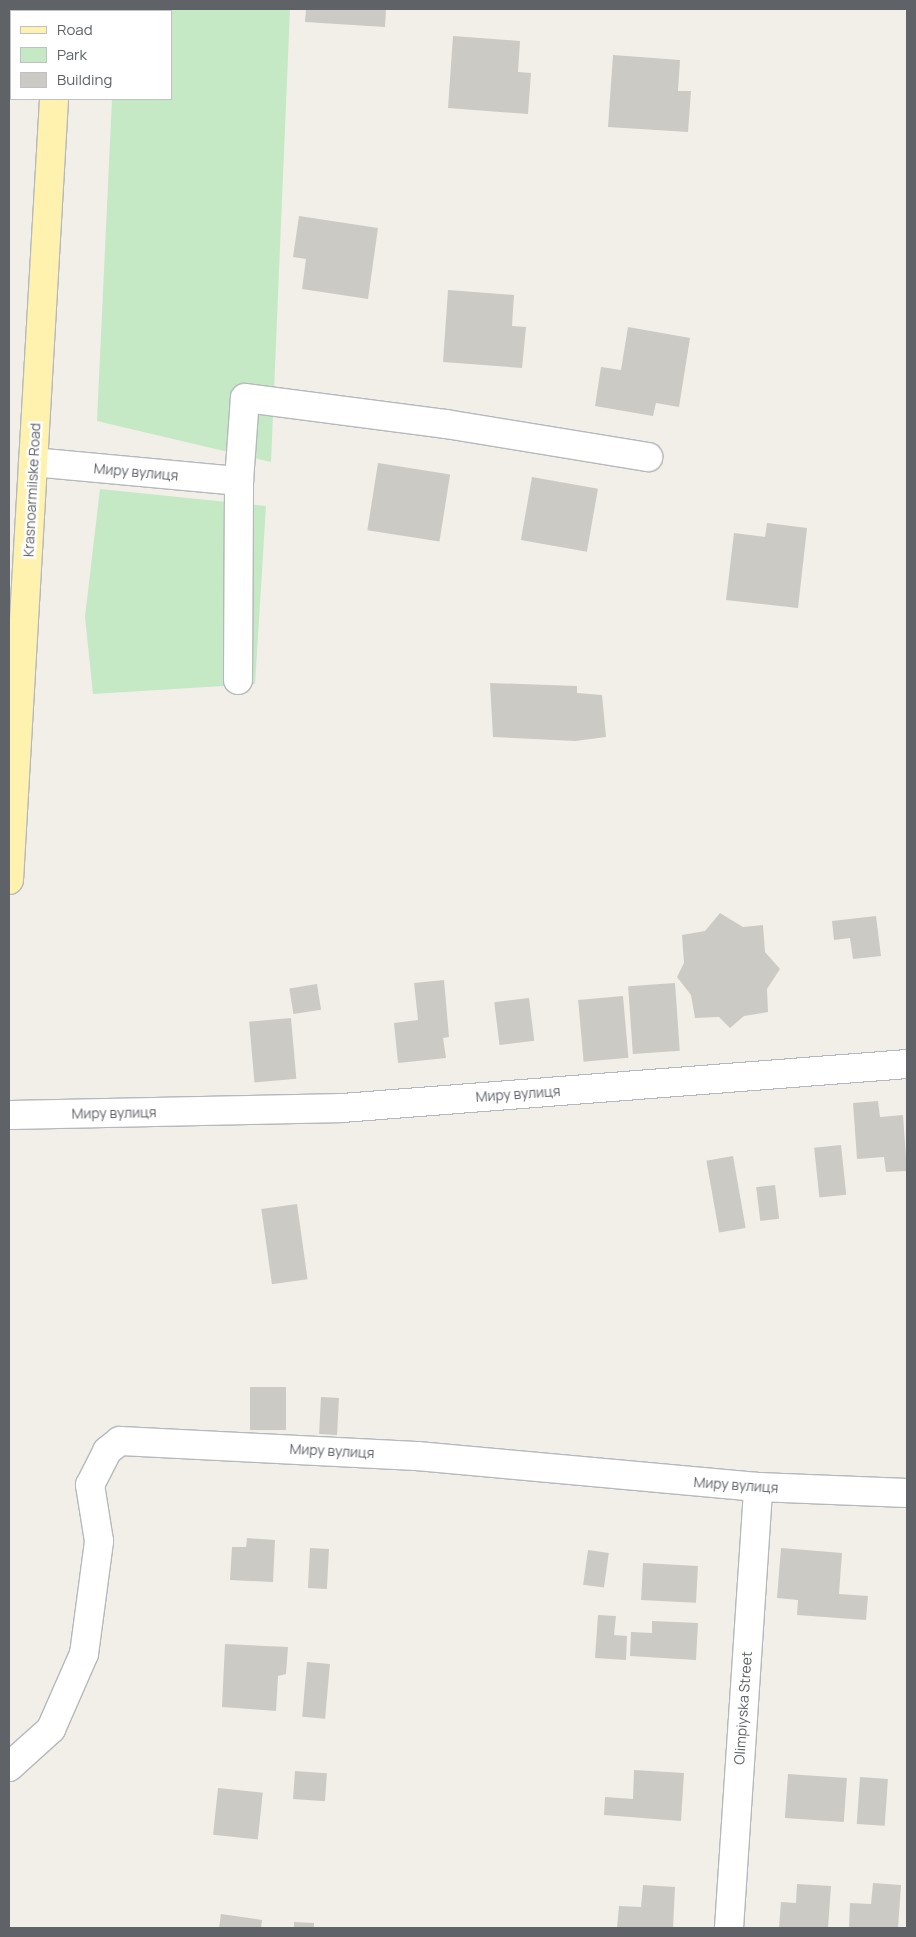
<!DOCTYPE html>
<html>
<head>
<meta charset="utf-8">
<style>
	body { margin:0 }
	#map { position:relative; width:916px; height:1937px; overflow:hidden; background:#f1efe8; font-family:Manrope,sans-serif }
	div>[style] { position:absolute }
	.green>* { inset:0; background:#c5e8c5 }
	.building>* { inset:0; background:#cccac5; transform-origin:0 0 }
	.roads { filter:drop-shadow(1px 0 #b5b8bc) drop-shadow(-1px 0 #b5b8bc) drop-shadow(0 1px #b5b8bc) drop-shadow(0 -1px #b5b8bc) }
	.street>* { height:28px; margin:-14px; padding:0 14px; transform-origin:14px; border-radius:14px; background:#fff }
	.primary>* { height:28px; margin:-14px; padding:0 14px; transform-origin:14px; border-radius:14px; background:#fff2af }
	span { translate:-50% -50%; white-space:nowrap; text-align:center; line-height:1.15; -webkit-text-stroke:5px #fff; paint-order:stroke }
	.street-label { font-size:14px; color:#5f6368 }
	.frame { position:absolute; inset:0; border:10px solid #5f6368; pointer-events:none }
	.legend { position:absolute; left:10px; top:10px; width:162px; height:90px; box-sizing:border-box; background:#fff; border:1px solid #bfc1c3; margin:0; padding:6px 9px; list-style:none; font-size:15px; color:#5f6368 }
	.legend li { display:flex; align-items:center; gap:10px; height:25px }
	.legend b { width:25px; border:1px solid #bfc1c3 }
</style>
</head>
<body>
<div id="map">
	<div class="green">
		<div style="clip-path:polygon(116px 9px,290px 9px,271px 462px,97px 421px,112px 99px,171px 99px,171px 11px,116px 11px)"></div>
		<div style="clip-path:polygon(100px 489px,266px 506px,255px 684px,93px 694px,85px 617px)"></div>
	</div>
	<div class="building">
		<div style="clip-path:polygon(306px 9px,386px 9px,385px 27px,305px 22px)"></div>
		<div style="clip-path:polygon(453px 36px,520px 41px,518px 72px,531px 73px,528px 114px,448px 108px)"></div>
		<div style="clip-path:polygon(613px 55px,680px 60px,678px 91px,691px 91px,688px 132px,608px 127px)"></div>
		<div style="clip-path:polygon(299px 216px,378px 228px,368px 299px,302px 289px,306px 259px,293px 257px)"></div>
		<div style="clip-path:polygon(448px 290px,514px 295px,512px 326px,526px 327px,522px 368px,443px 362px)"></div>
		<div style="clip-path:polygon(628px 327px,690px 338px,679px 407px,656px 403px,653px 416px,595px 406px,601px 367px,621px 370px)"></div>
		<div style="left:378px;top:463px;width:73px;height:68px;rotate:9deg"></div>
		<div style="left:532px;top:477px;width:67px;height:64px;rotate:10deg"></div>
		<div style="clip-path:polygon(767px 523px,807px 528px,798px 608px,726px 600px,734px 533px,765px 537px)"></div>
		<div style="clip-path:polygon(490px 683px,577px 686px,577px 693px,602px 695px,606px 737px,575px 741px,493px 737px)"></div>
		<div style="clip-path:polygon(720px 913px,743px 927px,763px 925px,765px 952px,780px 969px,767px 989px,768px 1012px,744px 1016px,730px 1028px,719px 1017px,695px 1018px,691px 995px,677px 977px,684px 963px,682px 935px,705px 931px)"></div>
		<div style="clip-path:polygon(876px 916px,881px 956px,853px 959px,850px 938px,834px 940px,832px 921px)"></div>
		<div style="clip-path:polygon(444px 980px,449px 1037px,443px 1038px,446px 1058px,398px 1063px,394px 1023px,418px 1020px,414px 983px)"></div>
		<div style="left:675px;top:983px;width:68px;height:47px;rotate:86deg"></div>
		<div style="left:317px;top:984px;width:26px;height:28px;rotate:81deg"></div>
		<div style="left:623px;top:996px;width:62px;height:45px;rotate:85deg"></div>
		<div style="left:529px;top:998px;width:43px;height:35px;rotate:83deg"></div>
		<div style="left:291px;top:1018px;width:61px;height:42px;rotate:85deg"></div>
		<div style="clip-path:polygon(878px 1101px,880px 1117px,903px 1115px,907px 1171px,886px 1172px,884px 1157px,857px 1159px,853px 1103px)"></div>
		<div style="left:841px;top:1145px;width:50px;height:27px;rotate:84deg"></div>
		<div style="left:733px;top:1156px;width:73px;height:27px;rotate:80deg"></div>
		<div style="left:775px;top:1185px;width:34px;height:19px;rotate:83deg"></div>
		<div style="left:297px;top:1204px;width:76px;height:36px;rotate:82deg"></div>
		<div style="left:250px;top:1387px;width:36px;height:43px"></div>
		<div style="left:321px;top:1397px;width:18px;height:37px;rotate:3deg"></div>
		<div style="clip-path:polygon(247px 1538px,275px 1540px,273px 1582px,230px 1580px,232px 1547px,246px 1547px)"></div>
		<div style="left:310px;top:1548px;width:19px;height:40px;rotate:3deg"></div>
		<div style="clip-path:polygon(781px 1548px,842px 1553px,839px 1594px,868px 1596px,866px 1620px,797px 1615px,798px 1600px,777px 1598px)"></div>
		<div style="left:588px;top:1550px;width:21px;height:35px;rotate:8deg"></div>
		<div style="left:643px;top:1563px;width:55px;height:37px;rotate:3deg"></div>
		<div style="clip-path:polygon(598px 1615px,616px 1616px,614px 1635px,627px 1636px,626px 1660px,595px 1658px)"></div>
		<div style="clip-path:polygon(652px 1621px,698px 1623px,696px 1660px,630px 1656px,631px 1632px,652px 1633px)"></div>
		<div style="clip-path:polygon(225px 1644px,288px 1647px,286px 1674px,278px 1676px,276px 1711px,222px 1707px)"></div>
		<div style="left:307px;top:1662px;width:23px;height:55px;rotate:5deg"></div>
		<div style="clip-path:polygon(634px 1770px,684px 1773px,681px 1821px,604px 1815px,605px 1797px,633px 1799px)"></div>
		<div style="left:295px;top:1771px;width:32px;height:28px;rotate:4deg"></div>
		<div style="left:788px;top:1774px;width:59px;height:44px;rotate:4deg"></div>
		<div style="left:860px;top:1777px;width:28px;height:47px;rotate:4deg"></div>
		<div style="left:218px;top:1788px;width:45px;height:47px;rotate:6deg"></div>
		<div style="clip-path:polygon(873px 1883px,901px 1885px,898px 1928px,849px 1928px,850px 1903px,871px 1904px)"></div>
		<div style="clip-path:polygon(797px 1884px,831px 1886px,828px 1928px,779px 1928px,781px 1902px,796px 1903px)"></div>
		<div style="clip-path:polygon(643px 1885px,675px 1887px,673px 1928px,617px 1928px,619px 1906px,641px 1907px)"></div>
		<div style="clip-path:polygon(221px 1914px,262px 1920px,261px 1928px,219px 1928px)"></div>
		<div style="clip-path:polygon(294px 1922px,314px 1923px,314px 1928px,294px 1928px)"></div>
	</div>
	<div class="roads">
		<div class="street">
			<div style="left:33px;top:462px;width:207px;rotate:5.3deg"></div>
			<div style="left:238px;top:680px;width:199px;rotate:-89.7deg"></div>
			<div style="left:239px;top:481px;width:83px;rotate:-85.9deg"></div>
			<div style="left:245px;top:398px;width:203px;rotate:7.4deg"></div>
			<div style="left:446px;top:424px;width:205px;rotate:9.3deg"></div>
			<div style="left:9px;top:1115px;width:333px;rotate:-1.2deg"></div>
			<div style="left:342px;top:1108px;width:567px;rotate:-4.45deg"></div>
			<div style="left:9px;top:1767px;width:57px;rotate:-42.1deg"></div>
			<div style="left:51px;top:1729px;width:82px;rotate:-66.3deg"></div>
			<div style="left:84px;top:1654px;width:114px;rotate:-82.4deg"></div>
			<div style="left:99px;top:1541px;width:57px;rotate:-99.1deg"></div>
			<div style="left:90px;top:1485px;width:38px;rotate:-63deg"></div>
			<div style="left:107px;top:1451px;width:16px;rotate:-38deg"></div>
			<div style="left:120px;top:1441px;width:297px;rotate:2.9deg"></div>
			<div style="left:417px;top:1456px;width:342px;rotate:5.2deg"></div>
			<div style="left:758px;top:1487px;width:149px;rotate:2.3deg"></div>
			<div style="left:729px;top:1928px;width:442px;rotate:-86.2deg"></div>
		</div>
		<div class="primary">
			<div style="left:59px;top:11px;width:2px;rotate:-90deg"></div>
			<div style="left:9px;top:880px;width:782px;rotate:-86.7deg"></div>
		</div>
	</div>
	<div class="street-label">
		<span style="left:136px;top:472px;rotate:5deg">Миру вулиця</span>
		<span style="left:32px;top:490px;rotate:-87deg">Krasnoarmiiske Road</span>
		<span style="left:518px;top:1094px;rotate:-4deg">Миру вулиця</span>
		<span style="left:114px;top:1113px;rotate:-1deg">Миру вулиця</span>
		<span style="left:332px;top:1451px;rotate:3deg">Миру вулиця</span>
		<span style="left:736px;top:1485px;rotate:4deg">Миру вулиця</span>
		<span style="left:743px;top:1708px;rotate:-86deg">Olimpiyska Street</span>
	</div>
	<div class="frame"></div>
	<ul class="legend">
	<li><b style="height:6px;background:#fff2af"></b>Road</li>
	<li><b style="height:14px;background:#c5e8c5"></b>Park</li>
	<li><b style="height:14px;background:#cccac5"></b>Building</li>
	</ul>
</div>
</body>
</html>
